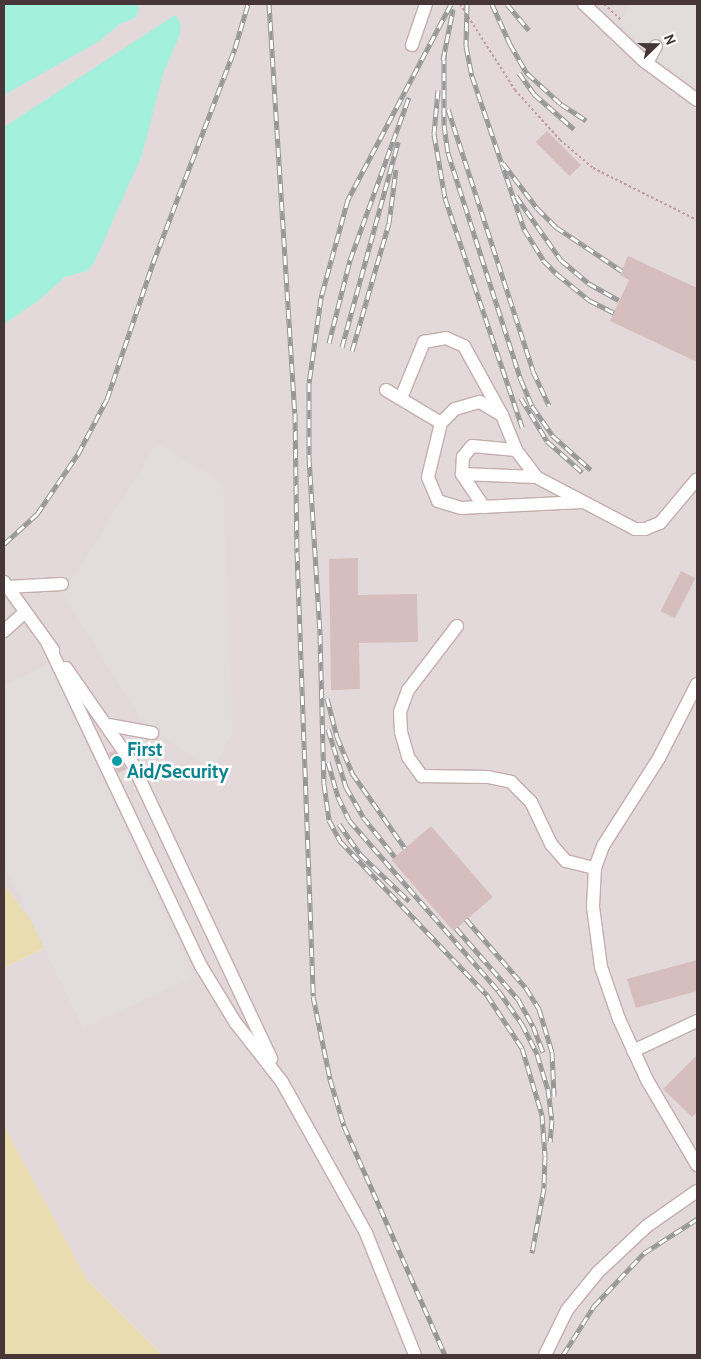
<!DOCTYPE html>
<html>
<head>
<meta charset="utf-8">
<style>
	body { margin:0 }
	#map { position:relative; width:701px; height:1359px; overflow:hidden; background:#f4e8e8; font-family:Cabin,sans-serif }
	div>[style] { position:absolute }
	.industrial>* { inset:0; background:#e3d9da }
	.green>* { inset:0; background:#e8dcb0 }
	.parking>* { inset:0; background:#e2dcdd }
	.water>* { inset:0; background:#a3f1dd }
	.building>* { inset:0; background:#d6bdbe; transform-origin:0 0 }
	.path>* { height:2px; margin-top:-1px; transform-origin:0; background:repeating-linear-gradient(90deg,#c19b9c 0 2.5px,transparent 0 5px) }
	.roads { filter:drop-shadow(1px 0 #c3adad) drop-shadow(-1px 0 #c3adad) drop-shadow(0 1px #c3adad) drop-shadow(0 -1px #c3adad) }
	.minor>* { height:12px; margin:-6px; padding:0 6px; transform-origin:6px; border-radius:6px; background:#fff }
	.rail>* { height:5px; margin-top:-2.5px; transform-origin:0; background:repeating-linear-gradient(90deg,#fff 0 9px,#979797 0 18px); box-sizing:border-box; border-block:1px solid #979797 }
	.dots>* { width:14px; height:14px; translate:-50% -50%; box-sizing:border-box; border:2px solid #fff; border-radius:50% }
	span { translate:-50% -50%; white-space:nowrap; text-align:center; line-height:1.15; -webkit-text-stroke:5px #fff; paint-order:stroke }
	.culture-label { font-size:19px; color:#0d838f; font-weight:700 }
	.left { translate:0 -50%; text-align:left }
	.frame { position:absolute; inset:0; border:5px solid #473637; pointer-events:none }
	.north { position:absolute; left:631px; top:20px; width:50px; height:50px; -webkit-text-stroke:4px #fff; paint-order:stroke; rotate:68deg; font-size:14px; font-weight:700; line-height:20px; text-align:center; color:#473637 }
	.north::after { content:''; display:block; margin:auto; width:18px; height:22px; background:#473637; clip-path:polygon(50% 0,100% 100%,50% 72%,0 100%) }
</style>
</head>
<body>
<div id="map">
	<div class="industrial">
		<div style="clip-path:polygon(4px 4px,697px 4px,697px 1355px,162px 1355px,87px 1280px,30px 1180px,4px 1126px,4px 968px,50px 945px,4px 885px)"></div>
	</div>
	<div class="green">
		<div style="clip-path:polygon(4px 885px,50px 945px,4px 968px)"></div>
		<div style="clip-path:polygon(4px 1126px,87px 1280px,162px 1355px,4px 1355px)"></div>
	</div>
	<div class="parking">
		<div style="clip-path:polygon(630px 4px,697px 4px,697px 88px,661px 63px,620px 25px)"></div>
		<div style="clip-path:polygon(157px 443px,223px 483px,232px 734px,212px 770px,142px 722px,63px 594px)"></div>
		<div style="clip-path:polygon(49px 663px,194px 977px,83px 1028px,4px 865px,4px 686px)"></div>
	</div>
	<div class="water">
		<div style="clip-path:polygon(4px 4px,138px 4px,139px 10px,135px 18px,120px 24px,98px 42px,4px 95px)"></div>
		<div style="clip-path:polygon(175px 15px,181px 24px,180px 34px,163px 74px,142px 155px,94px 263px,87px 271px,65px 277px,39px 300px,4px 324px,4px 127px)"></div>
	</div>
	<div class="building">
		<div style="left:547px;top:131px;width:48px;height:16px;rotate:45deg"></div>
		<div style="clip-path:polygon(628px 256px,697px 288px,697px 362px,610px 321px,629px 280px,620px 275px)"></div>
		<div style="clip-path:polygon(358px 558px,358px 595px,417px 594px,418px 642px,359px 643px,360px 689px,331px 690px,329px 559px)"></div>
		<div style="left:681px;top:571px;width:16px;height:45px;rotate:27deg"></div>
		<div style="clip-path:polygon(114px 751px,126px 769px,118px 773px,109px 753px)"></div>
		<div style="left:431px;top:826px;width:94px;height:52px;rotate:49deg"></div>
		<div style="clip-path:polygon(697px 960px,697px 991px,636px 1008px,627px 979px)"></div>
		<div style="clip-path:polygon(697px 1055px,697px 1112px,692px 1117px,663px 1089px)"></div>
	</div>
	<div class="path">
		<div style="left:460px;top:4px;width:102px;rotate:57.4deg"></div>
		<div style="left:515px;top:90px;width:67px;rotate:48deg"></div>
		<div style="left:560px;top:140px;width:43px;rotate:40.3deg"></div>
		<div style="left:593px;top:168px;width:116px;rotate:26.6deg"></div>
		<div style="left:604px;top:4px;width:25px;rotate:43deg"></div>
	</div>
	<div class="roads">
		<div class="minor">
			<div style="left:584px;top:4px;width:83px;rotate:43.5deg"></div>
			<div style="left:644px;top:61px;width:66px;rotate:36.3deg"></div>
			<div style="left:412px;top:45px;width:43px;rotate:-71.1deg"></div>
			<div style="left:647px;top:63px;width:19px;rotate:-62deg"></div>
			<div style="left:386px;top:390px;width:64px;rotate:31deg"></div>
			<div style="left:401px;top:398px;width:61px;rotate:-67.7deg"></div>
			<div style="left:424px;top:342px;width:22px;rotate:-10deg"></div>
			<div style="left:446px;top:338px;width:20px;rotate:24deg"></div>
			<div style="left:464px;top:346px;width:79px;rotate:61.2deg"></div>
			<div style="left:462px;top:474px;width:74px;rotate:2.3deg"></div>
			<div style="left:582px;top:502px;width:121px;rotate:177.2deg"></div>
			<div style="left:461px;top:508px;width:24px;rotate:-163deg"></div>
			<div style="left:438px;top:501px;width:26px;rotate:-113deg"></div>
			<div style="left:428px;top:477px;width:56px;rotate:-76.5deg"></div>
			<div style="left:441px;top:423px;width:20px;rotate:-45deg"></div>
			<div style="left:455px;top:409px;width:26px;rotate:-16deg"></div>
			<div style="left:480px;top:402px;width:26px;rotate:31deg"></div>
			<div style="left:502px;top:415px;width:38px;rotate:68deg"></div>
			<div style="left:516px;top:450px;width:34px;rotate:53deg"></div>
			<div style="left:536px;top:477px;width:112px;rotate:27.7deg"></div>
			<div style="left:635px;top:529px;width:10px"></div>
			<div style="left:645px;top:529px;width:16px;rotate:-22deg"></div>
			<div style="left:660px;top:523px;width:57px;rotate:-49.9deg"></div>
			<div style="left:484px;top:507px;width:40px;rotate:-124deg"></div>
			<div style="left:462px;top:474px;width:17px;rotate:-87deg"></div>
			<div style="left:463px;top:457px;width:14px;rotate:-51deg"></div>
			<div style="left:472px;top:446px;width:44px;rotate:5.2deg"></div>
			<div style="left:4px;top:582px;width:84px;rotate:54.2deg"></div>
			<div style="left:7px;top:587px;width:55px;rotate:-3.1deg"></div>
			<div style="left:457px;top:626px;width:81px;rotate:127.4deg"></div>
			<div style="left:408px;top:690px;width:23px;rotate:110deg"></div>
			<div style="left:400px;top:712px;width:20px;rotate:87deg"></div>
			<div style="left:401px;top:732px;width:26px;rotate:74deg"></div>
			<div style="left:408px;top:757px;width:24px;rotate:54deg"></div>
			<div style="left:422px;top:776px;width:66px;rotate:0.9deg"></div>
			<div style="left:488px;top:777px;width:24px;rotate:12deg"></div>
			<div style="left:511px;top:782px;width:28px;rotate:45deg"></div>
			<div style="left:531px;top:802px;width:47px;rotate:64.5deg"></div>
			<div style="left:551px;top:844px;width:23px;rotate:49deg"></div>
			<div style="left:566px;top:861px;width:30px;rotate:14deg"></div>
			<div style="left:4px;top:631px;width:28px;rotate:-42deg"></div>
			<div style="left:48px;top:644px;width:357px;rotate:64.6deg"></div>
			<div style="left:201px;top:966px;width:66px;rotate:58.7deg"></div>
			<div style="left:235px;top:1022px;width:76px;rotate:51.9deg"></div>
			<div style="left:282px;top:1082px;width:173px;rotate:60.9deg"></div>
			<div style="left:366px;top:1233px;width:131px;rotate:68.1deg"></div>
			<div style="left:66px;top:668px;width:116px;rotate:55.2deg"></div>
			<div style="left:132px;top:763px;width:327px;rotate:64.8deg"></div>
			<div style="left:697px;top:684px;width:83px;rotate:117.2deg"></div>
			<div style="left:659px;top:758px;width:104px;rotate:122.5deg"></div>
			<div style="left:603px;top:846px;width:23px;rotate:110deg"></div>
			<div style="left:595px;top:868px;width:39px;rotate:93deg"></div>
			<div style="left:593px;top:907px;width:61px;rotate:82.4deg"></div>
			<div style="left:601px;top:967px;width:55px;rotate:70.9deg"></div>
			<div style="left:619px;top:1019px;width:67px;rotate:65.3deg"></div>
			<div style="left:647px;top:1080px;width:99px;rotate:59.5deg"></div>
			<div style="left:109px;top:725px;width:44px;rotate:10.5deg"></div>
			<div style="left:633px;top:1051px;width:71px;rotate:-25.1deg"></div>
			<div style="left:545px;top:1355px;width:50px;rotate:-63.9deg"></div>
			<div style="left:567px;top:1310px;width:49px;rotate:-50.8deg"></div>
			<div style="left:598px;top:1272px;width:67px;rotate:-43.2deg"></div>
			<div style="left:647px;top:1226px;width:61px;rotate:-35deg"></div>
		</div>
	</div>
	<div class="rail">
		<div style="left:269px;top:4px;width:410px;rotate:86.4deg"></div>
		<div style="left:295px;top:413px;width:139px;rotate:89.2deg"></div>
		<div style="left:297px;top:552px;width:444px;rotate:87.9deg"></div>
		<div style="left:313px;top:996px;width:85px;rotate:78.4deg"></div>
		<div style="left:330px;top:1079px;width:49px;rotate:73.4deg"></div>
		<div style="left:344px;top:1126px;width:250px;rotate:66.2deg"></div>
		<div style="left:451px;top:4px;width:221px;rotate:117.8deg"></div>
		<div style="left:348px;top:199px;width:103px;rotate:105.3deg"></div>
		<div style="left:321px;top:298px;width:86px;rotate:98deg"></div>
		<div style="left:309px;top:383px;width:75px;rotate:90deg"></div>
		<div style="left:309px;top:458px;width:177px;rotate:86.4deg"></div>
		<div style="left:320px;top:635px;width:149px;rotate:88.5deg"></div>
		<div style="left:324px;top:784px;width:36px;rotate:82deg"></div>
		<div style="left:329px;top:820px;width:24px;rotate:62deg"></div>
		<div style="left:340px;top:841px;width:213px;rotate:46.3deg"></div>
		<div style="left:487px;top:995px;width:64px;rotate:56.6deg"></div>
		<div style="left:522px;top:1048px;width:70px;rotate:73.4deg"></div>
		<div style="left:542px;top:1115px;width:41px;rotate:85.8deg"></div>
		<div style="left:545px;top:1156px;width:32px;rotate:92deg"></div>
		<div style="left:544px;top:1188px;width:66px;rotate:100.5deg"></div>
		<div style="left:467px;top:4px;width:42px;rotate:91.4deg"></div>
		<div style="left:466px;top:46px;width:31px;rotate:79deg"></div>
		<div style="left:472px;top:76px;width:162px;rotate:71.2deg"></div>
		<div style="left:524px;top:229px;width:36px;rotate:58deg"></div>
		<div style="left:543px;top:260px;width:20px;rotate:45deg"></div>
		<div style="left:557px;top:274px;width:41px;rotate:39.1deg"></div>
		<div style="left:589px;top:300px;width:28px;rotate:27deg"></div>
		<div style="left:492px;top:4px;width:44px;rotate:65.8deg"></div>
		<div style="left:510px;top:44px;width:34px;rotate:60deg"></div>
		<div style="left:527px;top:73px;width:46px;rotate:42.4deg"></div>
		<div style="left:561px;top:104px;width:30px;rotate:33deg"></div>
		<div style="left:507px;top:4px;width:34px;rotate:50deg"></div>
		<div style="left:444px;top:54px;width:71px;rotate:90deg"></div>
		<div style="left:444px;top:125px;width:28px;rotate:82deg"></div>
		<div style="left:448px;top:153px;width:238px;rotate:72.2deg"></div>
		<div style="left:521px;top:380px;width:28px;rotate:67deg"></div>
		<div style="left:532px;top:406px;width:35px;rotate:55deg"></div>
		<div style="left:552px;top:435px;width:52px;rotate:41.9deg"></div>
		<div style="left:443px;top:60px;width:52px;rotate:-78.9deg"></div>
		<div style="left:519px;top:73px;width:26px;rotate:54deg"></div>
		<div style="left:534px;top:94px;width:53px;rotate:41.2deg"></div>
		<div style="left:438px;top:90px;width:44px;rotate:95.2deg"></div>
		<div style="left:434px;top:134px;width:65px;rotate:80.2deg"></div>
		<div style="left:445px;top:198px;width:242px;rotate:71.4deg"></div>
		<div style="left:448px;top:109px;width:275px;rotate:72deg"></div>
		<div style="left:533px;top:371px;width:38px;rotate:65deg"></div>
		<div style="left:503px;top:163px;width:56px;rotate:52.9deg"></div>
		<div style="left:537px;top:208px;width:27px;rotate:45deg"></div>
		<div style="left:556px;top:227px;width:79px;rotate:33.7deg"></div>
		<div style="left:516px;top:196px;width:78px;rotate:54.9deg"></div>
		<div style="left:561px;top:260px;width:35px;rotate:40deg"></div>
		<div style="left:588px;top:283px;width:35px;rotate:29deg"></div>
		<div style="left:329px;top:343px;width:86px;rotate:-75.8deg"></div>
		<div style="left:350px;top:260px;width:173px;rotate:-70.1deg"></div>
		<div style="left:342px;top:347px;width:213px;rotate:-74.7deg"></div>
		<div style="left:352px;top:351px;width:133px;rotate:-73.9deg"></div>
		<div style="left:389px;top:223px;width:54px;rotate:-82.6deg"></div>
		<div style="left:521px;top:398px;width:50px;rotate:58.8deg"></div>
		<div style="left:547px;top:441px;width:47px;rotate:41.5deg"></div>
		<div style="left:4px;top:544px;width:45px;rotate:-42.3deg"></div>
		<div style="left:37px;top:514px;width:73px;rotate:-55.7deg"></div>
		<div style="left:78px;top:454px;width:62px;rotate:-62.2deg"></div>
		<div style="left:107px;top:399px;width:144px;rotate:-71.3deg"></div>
		<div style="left:153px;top:263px;width:230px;rotate:-69.1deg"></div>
		<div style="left:235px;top:48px;width:46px;rotate:-73.5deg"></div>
		<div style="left:327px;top:698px;width:40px;rotate:75.6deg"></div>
		<div style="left:337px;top:737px;width:39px;rotate:67deg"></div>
		<div style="left:352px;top:773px;width:92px;rotate:54.8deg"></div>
		<div style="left:328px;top:729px;width:61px;rotate:72.8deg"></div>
		<div style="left:346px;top:787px;width:34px;rotate:60deg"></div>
		<div style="left:363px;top:817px;width:51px;rotate:51.3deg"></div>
		<div style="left:328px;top:762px;width:36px;rotate:74deg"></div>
		<div style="left:338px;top:797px;width:25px;rotate:64deg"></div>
		<div style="left:349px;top:820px;width:226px;rotate:48.8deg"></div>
		<div style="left:498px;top:990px;width:42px;rotate:54.8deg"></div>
		<div style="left:522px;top:1024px;width:34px;rotate:63deg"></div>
		<div style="left:537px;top:1054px;width:37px;rotate:73deg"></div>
		<div style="left:548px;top:1089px;width:31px;rotate:83deg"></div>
		<div style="left:552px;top:1120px;width:22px;rotate:95deg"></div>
		<div style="left:339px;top:824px;width:37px;rotate:55deg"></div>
		<div style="left:360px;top:854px;width:68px;rotate:43.8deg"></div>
		<div style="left:466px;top:919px;width:91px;rotate:49deg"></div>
		<div style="left:526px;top:988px;width:25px;rotate:58deg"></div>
		<div style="left:539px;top:1009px;width:45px;rotate:73.2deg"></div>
		<div style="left:552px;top:1052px;width:44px;rotate:87.4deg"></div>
		<div style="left:456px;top:928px;width:94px;rotate:48.9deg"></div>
		<div style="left:518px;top:999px;width:31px;rotate:61deg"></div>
		<div style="left:533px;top:1026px;width:28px;rotate:69deg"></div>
		<div style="left:563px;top:1355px;width:58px;rotate:-57.7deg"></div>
		<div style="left:594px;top:1306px;width:73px;rotate:-46.7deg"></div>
		<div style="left:644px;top:1253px;width:63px;rotate:-32.7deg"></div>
	</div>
	<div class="dots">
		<div style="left:117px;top:761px;background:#0f9aa8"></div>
	</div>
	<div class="culture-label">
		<span class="left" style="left:127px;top:761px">First<br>Aid/Security</span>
	</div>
	<div class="frame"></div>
	<div class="north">N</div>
</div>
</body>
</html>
